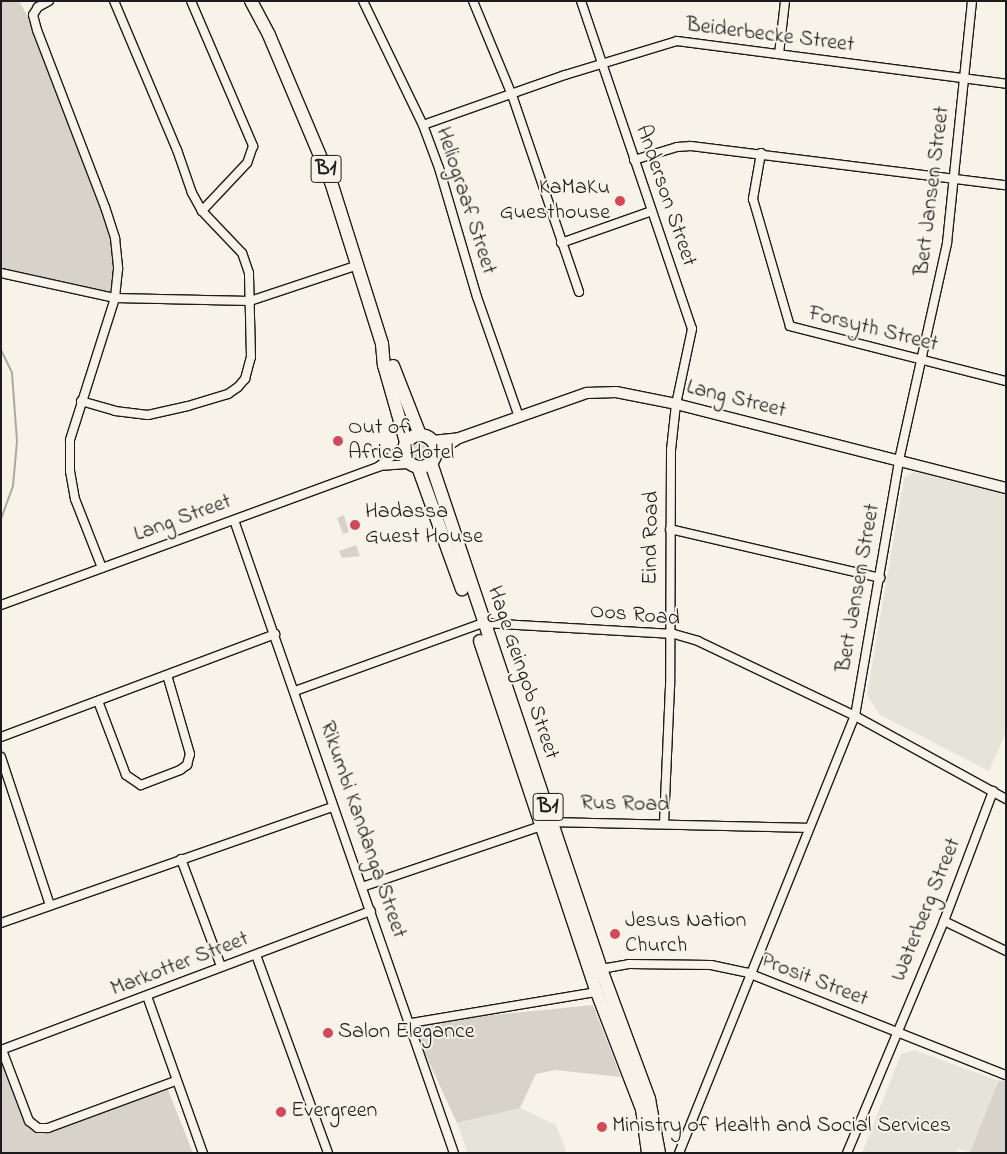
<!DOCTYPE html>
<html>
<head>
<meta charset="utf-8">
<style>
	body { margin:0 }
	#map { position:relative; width:1007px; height:1154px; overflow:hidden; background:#f7f3e8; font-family:"Indie Flower",sans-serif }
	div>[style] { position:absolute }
	.built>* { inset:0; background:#e6e3d9 }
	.green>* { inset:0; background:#d7d3cb }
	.round { border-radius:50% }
	.stream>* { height:2px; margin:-1px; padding:0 1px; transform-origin:1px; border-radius:1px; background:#aca9a2 }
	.roads { filter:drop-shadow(1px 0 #1c1c1c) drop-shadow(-1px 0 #1c1c1c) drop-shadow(0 1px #1c1c1c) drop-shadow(0 -1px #1c1c1c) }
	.minor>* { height:8px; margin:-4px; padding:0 4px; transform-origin:4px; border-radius:4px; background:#f7f3e8 }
	.tertiary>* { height:10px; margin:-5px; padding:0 5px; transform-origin:5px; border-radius:5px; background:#f7f3e8 }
	.trunk>* { height:12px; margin:-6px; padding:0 6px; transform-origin:6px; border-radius:6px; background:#f7f3e8 }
	.trunk>.ring { margin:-6px; padding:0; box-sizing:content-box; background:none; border:12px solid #f7f3e8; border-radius:50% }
	.dots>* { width:14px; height:14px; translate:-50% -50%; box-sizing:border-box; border:2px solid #f7f3e8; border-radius:50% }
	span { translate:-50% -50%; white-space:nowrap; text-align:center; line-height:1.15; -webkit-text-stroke:4px #f7f3e8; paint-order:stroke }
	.shield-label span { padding:1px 4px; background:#f7f3e8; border:1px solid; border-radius:4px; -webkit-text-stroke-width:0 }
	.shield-label { font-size:21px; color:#1c1c1c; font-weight:700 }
	.street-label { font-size:22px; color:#1c1c1c }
	.poi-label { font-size:22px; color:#1c1c1c }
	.right { translate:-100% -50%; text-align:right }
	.left { translate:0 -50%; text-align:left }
	.frame { position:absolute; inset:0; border:2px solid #1c1c1c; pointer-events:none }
</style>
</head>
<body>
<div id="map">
	<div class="built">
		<div style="clip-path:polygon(914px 472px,1006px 494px,1006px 732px,989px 771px,880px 715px,867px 695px,904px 478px)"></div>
		<div style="clip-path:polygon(914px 1050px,999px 1081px,970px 1152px,958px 1149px,957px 1153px,862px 1153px,901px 1054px)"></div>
		<div style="clip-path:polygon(520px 1108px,556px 1125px,567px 1153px,468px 1153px,457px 1123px)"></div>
	</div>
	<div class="green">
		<div style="clip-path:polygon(1px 1px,19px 1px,37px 31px,115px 238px,115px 298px,1px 273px)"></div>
		<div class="round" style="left:411px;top:444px;width:16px;height:16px"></div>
		<div style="clip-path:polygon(344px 515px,349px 532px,343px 534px,337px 518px)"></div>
		<div style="clip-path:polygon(356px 545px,360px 556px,342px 558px,339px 551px)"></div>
		<div style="clip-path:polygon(593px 1005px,621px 1077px,555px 1070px,536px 1074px,520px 1108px,457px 1123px,411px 1023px)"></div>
		<div style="clip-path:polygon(1px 1050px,29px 1121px,38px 1128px,166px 1085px,193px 1153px,1px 1153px)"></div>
		<div style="clip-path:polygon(999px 1080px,1006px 1082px,1006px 1153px,970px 1152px)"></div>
	</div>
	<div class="stream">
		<div style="left:1px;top:350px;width:25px;rotate:64deg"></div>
		<div style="left:12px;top:373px;width:68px;rotate:85.8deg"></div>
		<div style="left:17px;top:441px;width:45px;rotate:95.1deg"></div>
		<div style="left:13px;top:486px;width:35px;rotate:110deg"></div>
	</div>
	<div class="roads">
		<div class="minor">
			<div style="left:49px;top:1px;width:13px;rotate:151deg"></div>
			<div style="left:38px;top:7px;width:9px;rotate:122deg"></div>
			<div style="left:33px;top:15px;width:16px;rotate:75deg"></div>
			<div style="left:37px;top:30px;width:190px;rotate:69deg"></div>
			<div style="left:105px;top:207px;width:33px;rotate:72deg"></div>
			<div style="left:115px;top:238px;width:31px;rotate:84deg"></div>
			<div style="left:118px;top:269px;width:29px;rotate:96deg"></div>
			<div style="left:115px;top:298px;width:149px;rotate:107.6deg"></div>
			<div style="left:70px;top:440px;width:31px;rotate:90deg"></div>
			<div style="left:70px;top:471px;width:28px;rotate:80deg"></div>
			<div style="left:75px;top:499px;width:74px;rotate:68.6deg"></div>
			<div style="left:191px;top:1px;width:158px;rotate:66.8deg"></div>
			<div style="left:253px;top:146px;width:18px;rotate:109deg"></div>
			<div style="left:247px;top:163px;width:66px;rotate:133.2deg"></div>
			<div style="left:363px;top:1px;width:138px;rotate:64.2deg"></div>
			<div style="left:423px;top:125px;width:46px;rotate:69.6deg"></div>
			<div style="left:439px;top:168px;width:134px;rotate:73.6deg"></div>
			<div style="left:477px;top:297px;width:127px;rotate:70.7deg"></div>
			<div style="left:473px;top:1px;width:102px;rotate:67.5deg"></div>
			<div style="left:512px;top:95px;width:208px;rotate:71.2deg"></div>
			<div style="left:581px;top:1px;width:346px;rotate:71.3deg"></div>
			<div style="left:692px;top:329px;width:77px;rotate:102deg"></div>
			<div style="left:676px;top:404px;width:46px;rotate:96.2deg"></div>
			<div style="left:671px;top:450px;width:236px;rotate:90.2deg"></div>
			<div style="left:670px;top:686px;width:137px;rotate:92.5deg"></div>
			<div style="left:779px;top:54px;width:53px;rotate:-83.5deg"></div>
			<div style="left:423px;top:125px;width:151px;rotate:-19.4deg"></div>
			<div style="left:565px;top:75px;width:117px;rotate:-16.9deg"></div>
			<div style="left:677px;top:41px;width:332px;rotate:7.4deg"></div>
			<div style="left:761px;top:153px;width:47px;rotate:99.9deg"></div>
			<div style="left:753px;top:199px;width:132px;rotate:73.8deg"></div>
			<div style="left:790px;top:326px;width:223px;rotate:14.3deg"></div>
			<div style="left:634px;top:160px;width:45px;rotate:-16.8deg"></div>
			<div style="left:677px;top:147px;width:14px;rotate:-4deg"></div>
			<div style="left:691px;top:146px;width:317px;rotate:7.1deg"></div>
			<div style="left:561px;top:243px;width:96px;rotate:-19.4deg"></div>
			<div style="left:1px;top:273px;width:117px;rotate:12.4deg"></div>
			<div style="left:115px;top:298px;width:135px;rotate:1.3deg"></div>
			<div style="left:250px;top:301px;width:114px;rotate:-18.4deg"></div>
			<div style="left:81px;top:401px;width:35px;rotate:16deg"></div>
			<div style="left:115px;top:411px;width:33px;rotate:7deg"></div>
			<div style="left:148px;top:415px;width:41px;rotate:-12.7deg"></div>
			<div style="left:188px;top:406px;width:42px;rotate:-16.7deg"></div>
			<div style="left:228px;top:394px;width:12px;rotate:-35deg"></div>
			<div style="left:238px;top:387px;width:11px;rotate:-49deg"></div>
			<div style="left:245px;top:379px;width:23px;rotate:-75deg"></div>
			<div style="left:251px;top:357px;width:84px;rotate:-91.4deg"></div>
			<div style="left:249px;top:273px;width:21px;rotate:-109deg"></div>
			<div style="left:242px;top:253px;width:58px;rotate:-133.6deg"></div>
			<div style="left:202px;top:211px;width:21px;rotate:-119deg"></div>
			<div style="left:192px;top:193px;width:46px;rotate:-109.2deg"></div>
			<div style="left:177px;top:150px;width:162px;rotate:-112.9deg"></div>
			<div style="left:380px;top:466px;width:30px;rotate:-4deg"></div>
			<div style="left:234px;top:520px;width:670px;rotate:70.84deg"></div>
			<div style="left:670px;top:529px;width:216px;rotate:13.1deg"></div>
			<div style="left:1px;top:605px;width:401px;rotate:-20.1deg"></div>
			<div style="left:378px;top:467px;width:33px;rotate:-38deg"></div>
			<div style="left:295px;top:691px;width:200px;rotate:-19.9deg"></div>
			<div style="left:483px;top:623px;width:191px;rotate:3.3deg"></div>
			<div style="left:674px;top:634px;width:25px;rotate:16deg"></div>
			<div style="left:698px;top:641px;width:174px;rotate:25.5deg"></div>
			<div style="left:855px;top:716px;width:172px;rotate:28.8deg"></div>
			<div style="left:98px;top:701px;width:79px;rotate:69.3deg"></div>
			<div style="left:126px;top:775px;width:18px;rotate:34deg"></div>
			<div style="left:141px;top:785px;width:42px;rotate:-21deg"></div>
			<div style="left:180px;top:770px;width:9px;rotate:-36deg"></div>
			<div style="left:187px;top:765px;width:11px;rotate:-75deg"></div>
			<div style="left:190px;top:754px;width:82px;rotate:-106.2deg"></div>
			<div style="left:1px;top:737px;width:293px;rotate:-20.6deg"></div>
			<div style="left:1px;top:757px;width:156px;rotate:71.7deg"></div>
			<div style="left:181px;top:859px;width:114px;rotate:69.5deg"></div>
			<div style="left:362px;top:887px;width:202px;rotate:-18.8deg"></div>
			<div style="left:553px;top:822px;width:256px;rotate:1.3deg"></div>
			<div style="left:944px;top:921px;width:69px;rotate:25.8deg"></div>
			<div style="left:1px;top:923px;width:351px;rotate:-19.3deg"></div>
			<div style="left:256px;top:955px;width:211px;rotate:70deg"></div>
			<div style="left:601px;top:969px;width:28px;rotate:-10deg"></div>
			<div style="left:629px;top:964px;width:82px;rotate:0.7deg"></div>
			<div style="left:711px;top:965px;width:38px;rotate:12deg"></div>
			<div style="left:748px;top:973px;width:277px;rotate:21.6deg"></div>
			<div style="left:147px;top:996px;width:167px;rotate:70.4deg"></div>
			<div style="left:411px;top:1023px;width:189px;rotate:-9.5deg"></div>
			<div style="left:1px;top:1050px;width:395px;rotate:-20.6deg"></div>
			<div style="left:2px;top:1050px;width:76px;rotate:69.2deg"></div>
			<div style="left:29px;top:1121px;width:11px;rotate:38deg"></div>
			<div style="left:38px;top:1128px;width:10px"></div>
			<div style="left:48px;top:1128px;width:135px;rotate:-20.3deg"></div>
			<div style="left:679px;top:1153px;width:471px;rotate:-68.1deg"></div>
			<div style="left:855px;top:716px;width:260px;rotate:-80.2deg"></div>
			<div style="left:899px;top:460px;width:222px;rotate:-77.5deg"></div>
			<div style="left:947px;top:243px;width:243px;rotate:-84.1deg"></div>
			<div style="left:847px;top:1153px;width:251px;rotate:-67.3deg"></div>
			<div style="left:944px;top:921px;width:139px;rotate:-69.3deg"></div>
		</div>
		<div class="tertiary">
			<div style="left:432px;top:441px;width:27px;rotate:-6deg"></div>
			<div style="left:459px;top:438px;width:136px;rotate:-19.4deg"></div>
			<div style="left:587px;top:393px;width:29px;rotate:-2deg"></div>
			<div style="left:616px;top:392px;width:61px;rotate:11.3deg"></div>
			<div style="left:676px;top:404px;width:341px;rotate:14.3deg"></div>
			<div style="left:436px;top:452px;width:23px;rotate:-31deg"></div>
		</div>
		<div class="trunk">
			<div style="left:251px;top:1px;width:38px;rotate:62deg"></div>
			<div style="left:269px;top:35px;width:160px;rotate:67.1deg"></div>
			<div style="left:331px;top:182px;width:170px;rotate:72.5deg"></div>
			<div style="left:382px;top:344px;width:21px;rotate:85deg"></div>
			<div style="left:384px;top:365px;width:80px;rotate:74.1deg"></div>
			<div style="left:393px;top:366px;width:74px;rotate:68.6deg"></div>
			<div class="ring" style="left:404px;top:435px;width:20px;height:20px"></div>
			<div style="left:431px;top:463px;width:534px;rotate:71.43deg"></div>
			<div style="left:601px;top:969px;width:139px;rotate:69.7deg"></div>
			<div style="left:649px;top:1099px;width:55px;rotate:79.5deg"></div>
			<div style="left:418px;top:467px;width:130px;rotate:70.2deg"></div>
			<div style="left:480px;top:641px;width:370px;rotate:71.6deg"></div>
			<div style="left:597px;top:992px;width:125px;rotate:69deg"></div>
			<div style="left:642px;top:1109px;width:44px;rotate:82.2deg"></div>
		</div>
	</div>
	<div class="dots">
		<div style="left:620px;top:201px;background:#d1495b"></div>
		<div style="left:338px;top:441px;background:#d1495b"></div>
		<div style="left:355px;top:525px;background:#d1495b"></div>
		<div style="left:615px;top:934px;background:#d1495b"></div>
		<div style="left:328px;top:1033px;background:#d1495b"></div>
		<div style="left:281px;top:1112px;background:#d1495b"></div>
		<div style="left:602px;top:1127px;background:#d1495b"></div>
	</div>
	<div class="shield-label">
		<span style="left:326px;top:169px">B1</span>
		<span style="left:548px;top:807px">B1</span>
	</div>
	<div class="street-label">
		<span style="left:770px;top:36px;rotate:7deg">Beiderbecke Street</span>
		<span style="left:933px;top:191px;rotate:-83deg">Bert Jansen Street</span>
		<span style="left:665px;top:196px;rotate:71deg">Anderson Street</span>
		<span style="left:465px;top:201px;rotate:72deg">Heliograaf Street</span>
		<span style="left:873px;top:330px;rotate:14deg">Forsyth Street</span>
		<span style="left:736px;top:400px;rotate:14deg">Lang Street</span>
		<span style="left:183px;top:519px;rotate:-20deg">Lang Street</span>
		<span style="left:652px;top:538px;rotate:-89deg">Eind Road</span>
		<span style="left:859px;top:588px;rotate:-80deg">Bert Jansen Street</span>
		<span style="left:635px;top:616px;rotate:5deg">Oos Road</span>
		<span style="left:522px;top:673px;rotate:71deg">Hage Geingob Street</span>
		<span style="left:625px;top:805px;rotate:1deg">Rus Road</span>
		<span style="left:362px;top:830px;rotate:71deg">Rikumbi Kandanga Street</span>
		<span style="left:927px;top:910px;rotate:-68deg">Waterberg Street</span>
		<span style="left:180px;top:965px;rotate:-21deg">Markotter Street</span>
		<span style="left:814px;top:981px;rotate:21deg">Prosit Street</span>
	</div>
	<div class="poi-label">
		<span class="right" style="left:610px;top:201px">KaMaKu<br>Guesthouse</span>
		<span class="left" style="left:348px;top:441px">Out of<br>Africa Hotel</span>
		<span class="left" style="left:365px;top:525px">Hadassa<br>Guest House</span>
		<span class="left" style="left:625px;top:934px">Jesus Nation<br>Church</span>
		<span class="left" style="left:338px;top:1033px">Salon Elegance</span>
		<span class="left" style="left:291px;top:1112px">Evergreen</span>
		<span class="left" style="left:612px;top:1127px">Ministry of Health and Social Services</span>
	</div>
	<div class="frame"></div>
</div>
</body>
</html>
